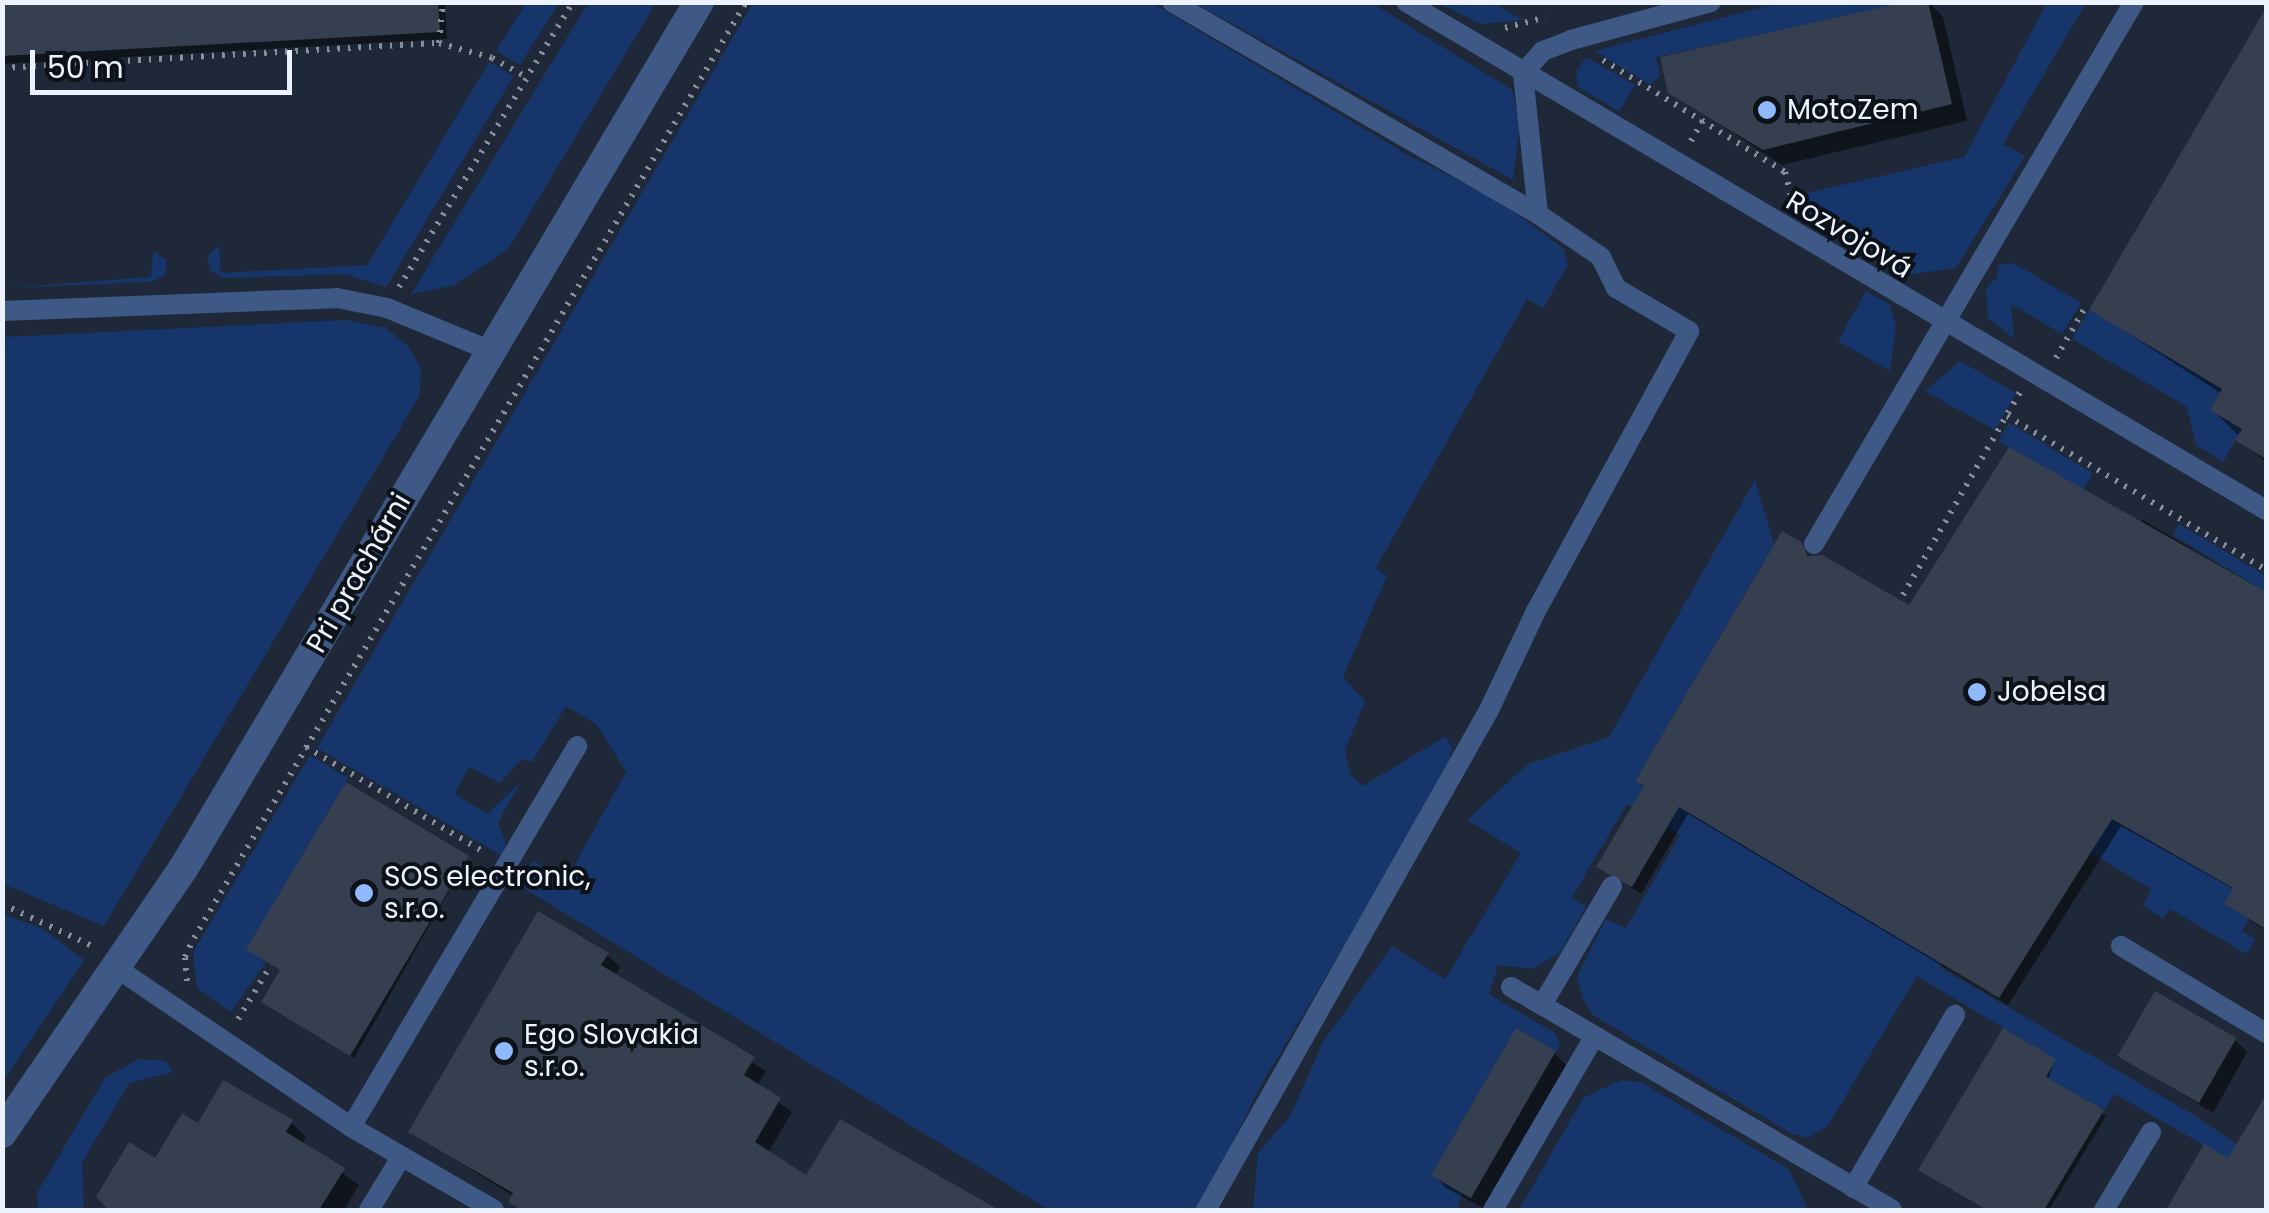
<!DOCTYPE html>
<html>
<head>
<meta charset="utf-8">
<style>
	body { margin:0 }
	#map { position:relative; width:2269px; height:1213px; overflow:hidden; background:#1f2838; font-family:Poppins,sans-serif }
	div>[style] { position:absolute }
	.green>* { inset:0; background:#16356a; transform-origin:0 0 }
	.shadow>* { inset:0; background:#0007 }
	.building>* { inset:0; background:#353f50; transform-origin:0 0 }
	.path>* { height:6px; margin-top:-3px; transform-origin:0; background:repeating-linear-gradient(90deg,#878f9c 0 2.5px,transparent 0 10.5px) }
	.service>* { height:20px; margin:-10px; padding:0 10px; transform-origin:10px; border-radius:10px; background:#3e5985 }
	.minor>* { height:30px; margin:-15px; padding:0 15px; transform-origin:15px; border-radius:15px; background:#3e5985 }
	.dots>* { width:28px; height:28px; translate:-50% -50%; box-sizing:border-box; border:5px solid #0d1118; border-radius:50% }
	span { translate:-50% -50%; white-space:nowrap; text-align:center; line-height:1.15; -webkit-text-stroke:8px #0d1118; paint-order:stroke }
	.poi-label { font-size:28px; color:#ecf3fe }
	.left { translate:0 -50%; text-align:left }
	.street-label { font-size:28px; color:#ecf3fe }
	.frame { position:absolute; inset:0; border:5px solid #ecf3fe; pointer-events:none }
	.scale { position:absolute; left:30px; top:50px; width:262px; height:45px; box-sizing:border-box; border:5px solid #ecf3fe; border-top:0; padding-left:12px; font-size:30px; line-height:35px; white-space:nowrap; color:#ecf3fe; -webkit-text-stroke:8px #0d1118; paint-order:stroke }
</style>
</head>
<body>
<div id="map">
	<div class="green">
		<div style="clip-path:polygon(526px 3px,559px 3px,520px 65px,496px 51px)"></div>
		<div style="clip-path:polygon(588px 3px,656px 3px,508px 249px,455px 285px,411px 294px)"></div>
		<div style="clip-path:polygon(753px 3px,1152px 3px,1408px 155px,1498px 200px,1564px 249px,1568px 265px,1543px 308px,1527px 299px,1376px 568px,1387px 576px,1343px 677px,1365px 701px,1345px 750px,1350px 774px,1363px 786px,1446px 736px,1452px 748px,1448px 771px,1260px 1087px,1200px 1210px,1049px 1210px,519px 885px,533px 861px,566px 880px,626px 772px,597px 725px,566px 706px,532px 762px,522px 759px,500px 783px,469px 767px,455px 794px,487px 814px,521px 782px,498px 822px,506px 845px,501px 855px,317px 748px)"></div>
		<div style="clip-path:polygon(1195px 3px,1372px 3px,1512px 90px,1520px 124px,1513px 180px)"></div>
		<div style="clip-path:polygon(1438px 3px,1493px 3px,1523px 20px,1481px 24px)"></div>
		<div style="clip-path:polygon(1778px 3px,1905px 3px,1656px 57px,1660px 75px,1650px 85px,1595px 51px)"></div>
		<div style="clip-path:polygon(2047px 3px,2086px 3px,2003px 144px,2025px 156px,1956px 268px,1907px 275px,1800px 215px,1805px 208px,1794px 196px,1964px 157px)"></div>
		<div style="clip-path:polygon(1586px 57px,1635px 85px,1619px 111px,1578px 87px,1576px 72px)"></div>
		<div style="clip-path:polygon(489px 62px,514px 76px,386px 287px,345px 274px,224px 278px,211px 271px,207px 257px,219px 246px,221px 273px,367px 265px)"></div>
		<div style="clip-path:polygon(153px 251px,167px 260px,165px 275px,151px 282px,3px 288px,151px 277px)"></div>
		<div style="clip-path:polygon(2013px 263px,2081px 303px,2062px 334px,2011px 304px,2014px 339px,1988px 318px,1986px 288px,1997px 278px,1999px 265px)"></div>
		<div style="clip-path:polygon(1866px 291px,1890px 305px,1896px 326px,1890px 371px,1838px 341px)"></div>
		<div style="clip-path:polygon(2089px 310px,2222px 389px,2210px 410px,2242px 429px,2223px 462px,2196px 445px,2187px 407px,2072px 339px)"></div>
		<div style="clip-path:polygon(346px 320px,386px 328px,407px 345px,421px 368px,420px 395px,104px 926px,3px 884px,3px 337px)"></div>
		<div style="clip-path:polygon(1960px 361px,2016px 393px,1995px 430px,1925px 391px)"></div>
		<div style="left:2009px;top:423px;width:98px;height:21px;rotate:31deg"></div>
		<div style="clip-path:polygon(1755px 480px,1774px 544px,1635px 781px,1933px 957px,2038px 778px,2233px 888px,2224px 904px,2249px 919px,2242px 931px,2255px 939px,2247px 954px,2170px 909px,2163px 918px,2143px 906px,2151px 889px,2029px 815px,1939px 967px,2194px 1115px,2266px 1164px,2266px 1181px,2115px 1094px,2104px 1110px,2046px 1077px,2055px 1059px,1917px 976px,1828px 1126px,1808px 1138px,1792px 1134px,1593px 1015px,1583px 999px,1577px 976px,1606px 919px,1626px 928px,1680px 835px,1627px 804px,1572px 897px,1586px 907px,1560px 953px,1532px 969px,1498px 965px,1489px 994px,1555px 1033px,1560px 1046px,1556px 1051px,1516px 1029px,1431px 1175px,1463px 1193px,1457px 1210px,1253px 1210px,1258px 1153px,1290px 1116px,1323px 1042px,1392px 946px,1445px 979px,1521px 853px,1467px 820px,1528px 764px,1609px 737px)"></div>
		<div style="clip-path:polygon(2179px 524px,2266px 576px,2264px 591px,2173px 535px)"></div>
		<div style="clip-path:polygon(310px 755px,348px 778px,247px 949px,266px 962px,231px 1012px,197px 988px,193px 952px)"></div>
		<div style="clip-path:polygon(3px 914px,43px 929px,84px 960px,3px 1082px)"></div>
		<div style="clip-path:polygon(138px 1059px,166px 1061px,173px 1072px,129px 1083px,82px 1163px,84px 1210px,38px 1210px,37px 1193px,105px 1078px)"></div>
		<div style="clip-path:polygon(1621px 1080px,1641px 1082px,1789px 1169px,1808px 1210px,1519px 1210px,1583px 1098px)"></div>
	</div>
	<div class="shadow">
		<div style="clip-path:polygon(2px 2px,445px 2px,447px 39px,2px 64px)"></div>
		<div style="clip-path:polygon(1916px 2px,1929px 2px,1943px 17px,1967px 121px,1782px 165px,1671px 92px)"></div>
		<div style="clip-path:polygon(2266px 13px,2266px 463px,2213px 410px,2222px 394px,2092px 310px)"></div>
		<div style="clip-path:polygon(2143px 520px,2266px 593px,2266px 931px,2227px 904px,2235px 890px,2121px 826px,2008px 1005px,1688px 814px,1641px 894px,1600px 867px,1645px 788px,1638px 781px,1799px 544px,1811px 558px,1910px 609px)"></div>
		<div style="clip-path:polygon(468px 858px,354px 1058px,267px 1005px)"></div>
		<div style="clip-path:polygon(607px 955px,620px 967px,615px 976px,766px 1071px,757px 1086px,792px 1112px,768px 1153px,806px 1179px,841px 1122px,994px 1210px,520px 1210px,515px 1197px,411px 1132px)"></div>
		<div style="clip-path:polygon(2235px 1040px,2247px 1052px,2213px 1113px,2121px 1056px)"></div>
		<div style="clip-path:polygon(1554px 1053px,1567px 1066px,1485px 1209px,1446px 1188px,1434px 1175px)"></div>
		<div style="clip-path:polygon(2054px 1061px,2048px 1081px,2106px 1116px,2049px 1210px,1992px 1210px,1921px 1169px)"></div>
		<div style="clip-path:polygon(2266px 1100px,2266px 1210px,2168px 1210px,2205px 1148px,2229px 1162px)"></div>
		<div style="clip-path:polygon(291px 1122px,306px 1137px,302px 1145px,359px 1185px,344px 1210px,112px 1210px,99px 1197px,199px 1127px)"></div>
	</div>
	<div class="building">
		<div style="clip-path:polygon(2px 2px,438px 2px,440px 32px,2px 56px)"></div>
		<div style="clip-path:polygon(1905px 2px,1928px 2px,1952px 104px,1763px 150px,1668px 93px,1660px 57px)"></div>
		<div style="clip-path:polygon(2266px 8px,2266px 459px,2235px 440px,2242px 429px,2210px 410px,2222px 389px,2089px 310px)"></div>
		<div style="clip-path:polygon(2009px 447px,2266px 592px,2266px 929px,2224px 904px,2233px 888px,2112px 819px,1999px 998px,1679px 807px,1632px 887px,1596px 867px,1644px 786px,1635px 781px,1782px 531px,1801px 542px,1808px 556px,1822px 555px,1909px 605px)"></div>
		<div style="clip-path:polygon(346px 782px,469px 856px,350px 1056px,261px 1002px,280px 970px,246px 949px)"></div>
		<div style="clip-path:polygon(538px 911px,609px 953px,601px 965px,755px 1057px,744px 1075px,781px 1098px,755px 1142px,806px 1175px,840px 1119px,999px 1210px,522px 1210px,508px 1202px,513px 1193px,408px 1132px)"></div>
		<div style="left:2155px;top:991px;width:94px;height:75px;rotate:30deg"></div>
		<div style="left:1516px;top:1028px;width:46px;height:170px;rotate:30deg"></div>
		<div style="clip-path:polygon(2003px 1028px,2056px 1059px,2046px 1077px,2104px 1110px,2044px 1210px,1987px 1210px,1918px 1170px)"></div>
		<div style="clip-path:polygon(223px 1080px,293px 1120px,286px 1132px,345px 1168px,319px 1210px,109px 1210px,96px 1197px,129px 1142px,155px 1158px,182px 1113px,198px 1123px)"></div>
		<div style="clip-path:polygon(2266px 1095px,2266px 1210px,2166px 1210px,2204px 1144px,2228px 1158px)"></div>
	</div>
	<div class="path">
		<div style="left:1505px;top:28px;width:42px;rotate:-15deg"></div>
		<div style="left:439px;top:43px;width:41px;rotate:-84.4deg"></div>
		<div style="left:1603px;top:60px;width:214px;rotate:31.6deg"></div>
		<div style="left:1785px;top:172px;width:29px;rotate:76deg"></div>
		<div style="left:2px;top:68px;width:438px;rotate:-3.3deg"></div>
		<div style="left:439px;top:43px;width:55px;rotate:15.8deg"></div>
		<div style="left:492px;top:58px;width:41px;rotate:29.1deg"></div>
		<div style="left:1691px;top:141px;width:24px;rotate:-60deg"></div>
		<div style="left:399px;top:287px;width:334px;rotate:-58.6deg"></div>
		<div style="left:2056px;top:358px;width:60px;rotate:-60deg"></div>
		<div style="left:2007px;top:416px;width:301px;rotate:30.7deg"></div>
		<div style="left:1903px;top:595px;width:234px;rotate:-60deg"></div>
		<div style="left:306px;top:747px;width:209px;rotate:30.5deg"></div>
		<div style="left:2px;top:904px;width:99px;rotate:25deg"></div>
		<div style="left:187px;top:981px;width:24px;rotate:-95deg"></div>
		<div style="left:185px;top:957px;width:21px;rotate:-65deg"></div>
		<div style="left:194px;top:938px;width:1087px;rotate:-59.47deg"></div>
		<div style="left:238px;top:1019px;width:63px;rotate:-58.6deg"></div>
	</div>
	<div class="service">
		<div style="left:1172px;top:2px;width:423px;rotate:30.1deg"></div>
		<div style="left:1406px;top:2px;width:999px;rotate:30.57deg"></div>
		<div style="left:2px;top:311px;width:335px;rotate:-2.2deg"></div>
		<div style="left:337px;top:298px;width:51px;rotate:11.3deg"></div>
		<div style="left:387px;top:308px;width:110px;rotate:22.4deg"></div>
		<div style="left:1814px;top:544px;width:629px;rotate:-59.44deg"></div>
		<div style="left:2121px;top:946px;width:169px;rotate:31deg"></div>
		<div style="left:118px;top:969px;width:282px;rotate:34.1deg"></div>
		<div style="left:351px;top:1127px;width:165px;rotate:30.1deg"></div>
		<div style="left:1511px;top:987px;width:441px;rotate:30.3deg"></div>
		<div style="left:1542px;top:1005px;width:138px;rotate:-59.5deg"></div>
		<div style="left:351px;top:1127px;width:443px;rotate:-59.3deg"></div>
		<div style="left:1853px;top:1188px;width:201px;rotate:-59.5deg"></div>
		<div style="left:369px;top:1210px;width:63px;rotate:-58.6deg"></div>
		<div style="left:1206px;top:1210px;width:575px;rotate:-60.49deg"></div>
		<div style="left:1489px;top:710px;width:110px;rotate:-64.6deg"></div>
		<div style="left:1536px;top:611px;width:319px;rotate:-61.3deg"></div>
		<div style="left:1689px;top:331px;width:85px;rotate:-149.5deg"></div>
		<div style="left:1616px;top:288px;width:34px;rotate:-116deg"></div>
		<div style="left:1601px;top:257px;width:76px;rotate:-145.7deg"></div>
		<div style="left:1538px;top:214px;width:142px;rotate:-96.1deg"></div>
		<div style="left:1523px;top:73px;width:30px;rotate:-48deg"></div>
		<div style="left:1543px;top:51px;width:30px;rotate:-21deg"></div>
		<div style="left:1571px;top:40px;width:145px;rotate:-15.2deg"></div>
		<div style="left:1493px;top:1210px;width:200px;rotate:-59.7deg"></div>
		<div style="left:2104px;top:1210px;width:91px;rotate:-58.9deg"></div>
	</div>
	<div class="minor">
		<div style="left:2px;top:1133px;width:320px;rotate:-55.6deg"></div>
		<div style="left:183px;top:869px;width:1009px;rotate:-59.24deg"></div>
	</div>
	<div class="dots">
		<div style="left:1767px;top:110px;background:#8fb8fd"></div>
		<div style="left:1977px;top:692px;background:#8fb8fd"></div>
		<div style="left:364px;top:893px;background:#8fb8fd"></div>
		<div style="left:504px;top:1051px;background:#8fb8fd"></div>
	</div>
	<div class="poi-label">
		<span class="left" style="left:1787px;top:110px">MotoZem</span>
		<span class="left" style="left:1997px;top:692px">Jobelsa</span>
		<span class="left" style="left:384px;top:893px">SOS electronic,<br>s.r.o.</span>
		<span class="left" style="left:524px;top:1051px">Ego Slovakia<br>s.r.o.</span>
	</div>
	<div class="street-label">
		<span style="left:1849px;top:235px;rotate:31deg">Rozvojová</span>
		<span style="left:359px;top:573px;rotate:-60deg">Pri prachárni</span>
	</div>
	<div class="frame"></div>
	<div class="scale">50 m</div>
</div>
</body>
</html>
